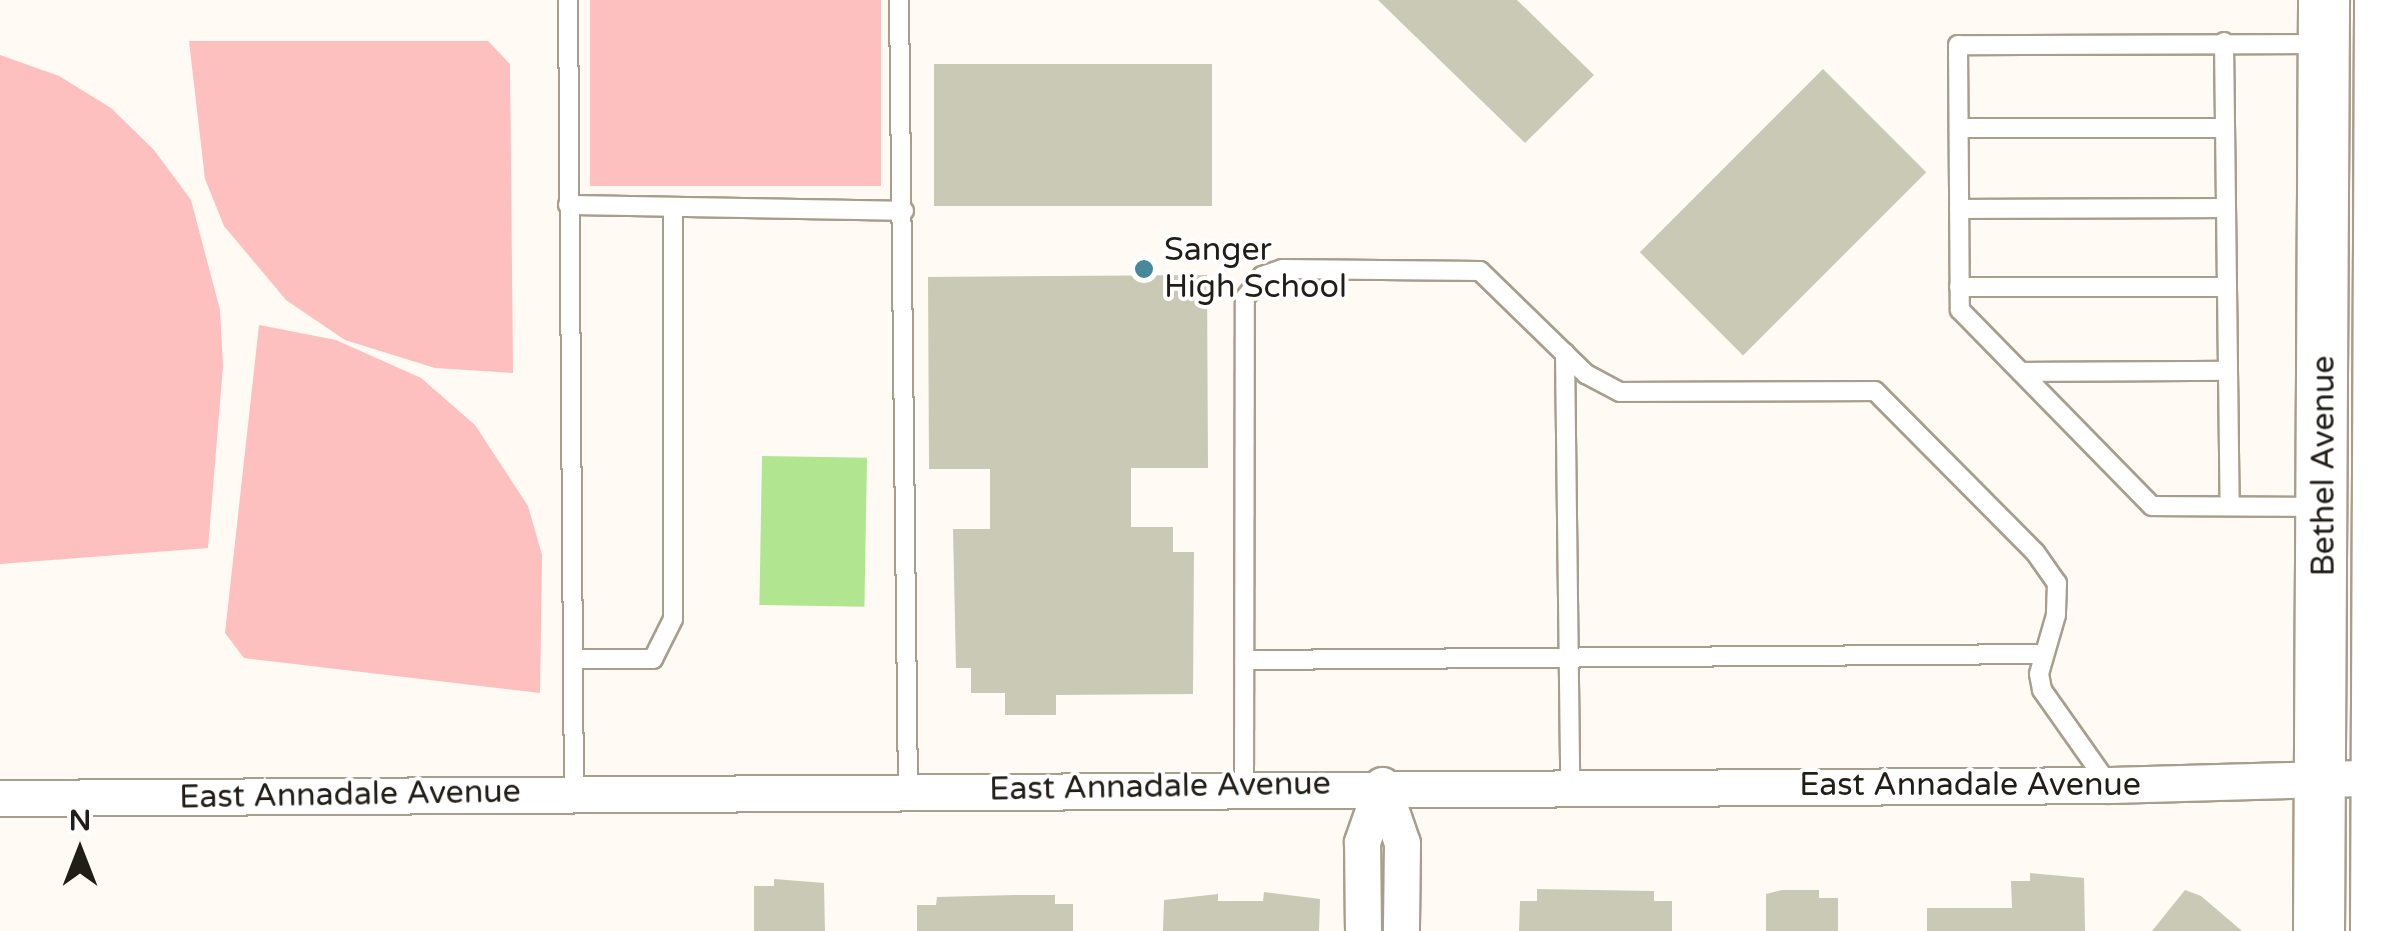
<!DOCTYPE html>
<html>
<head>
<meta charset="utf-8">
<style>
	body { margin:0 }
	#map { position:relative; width:2388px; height:931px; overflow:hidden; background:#fffaf3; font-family:"Varela Round",sans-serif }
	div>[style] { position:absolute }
	.green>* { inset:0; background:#fdc0be; transform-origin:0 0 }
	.water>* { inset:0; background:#b1e590; transform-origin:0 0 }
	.building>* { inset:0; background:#cac9b6; transform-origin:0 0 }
	.roads { filter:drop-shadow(2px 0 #a89e8e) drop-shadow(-2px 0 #a89e8e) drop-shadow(0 2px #a89e8e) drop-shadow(0 -2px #a89e8e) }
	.lane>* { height:18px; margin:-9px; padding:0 9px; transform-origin:9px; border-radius:9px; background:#fff }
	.street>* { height:35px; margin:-17.5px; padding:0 17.5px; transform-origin:17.5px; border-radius:17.5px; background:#fff }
	.secondary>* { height:50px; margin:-25px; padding:0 25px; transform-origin:25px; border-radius:25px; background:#fff }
	.dots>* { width:28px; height:28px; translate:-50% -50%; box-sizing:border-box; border:5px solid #fff; border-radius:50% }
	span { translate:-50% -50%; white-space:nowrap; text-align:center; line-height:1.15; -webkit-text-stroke:8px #fff; paint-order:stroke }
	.poi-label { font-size:32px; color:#211d17 }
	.left { translate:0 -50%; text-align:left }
	.street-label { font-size:32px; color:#211d17 }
	.north { position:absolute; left:30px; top:801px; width:100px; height:100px; -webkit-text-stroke:8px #fff; paint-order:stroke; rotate:0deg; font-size:28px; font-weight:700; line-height:40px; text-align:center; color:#211d17 }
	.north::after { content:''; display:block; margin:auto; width:35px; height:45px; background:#211d17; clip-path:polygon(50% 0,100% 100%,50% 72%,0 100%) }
</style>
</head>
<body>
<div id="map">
	<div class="green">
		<div style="left:590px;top:0;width:291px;height:186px"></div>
		<div style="clip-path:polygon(189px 41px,488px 41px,510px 64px,513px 373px,435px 368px,345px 340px,286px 300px,224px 226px,205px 179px)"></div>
		<div style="clip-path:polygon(0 55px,59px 76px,111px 108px,154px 150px,191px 200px,220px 310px,223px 366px,208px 548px,0 564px)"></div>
		<div style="clip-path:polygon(259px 325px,336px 340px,421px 378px,475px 425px,528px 506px,542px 555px,540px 693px,244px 658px,225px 633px)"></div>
	</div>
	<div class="water">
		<div style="left:762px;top:456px;width:105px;height:149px;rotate:1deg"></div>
	</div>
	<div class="building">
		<div style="clip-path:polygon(1378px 0,1517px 0,1594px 75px,1525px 143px)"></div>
		<div style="left:934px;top:64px;width:278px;height:142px"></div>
		<div style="left:1823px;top:69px;width:146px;height:259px;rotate:45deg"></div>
		<div style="clip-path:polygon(1207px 275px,1208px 468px,1131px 468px,1131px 527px,1173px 527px,1173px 552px,1194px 552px,1193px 694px,1056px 695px,1056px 715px,1005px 715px,1005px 693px,971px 693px,971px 668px,956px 668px,953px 529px,990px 529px,990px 469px,929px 469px,928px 277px)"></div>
		<div style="clip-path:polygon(2030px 873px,2084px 878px,2085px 931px,1927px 931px,1927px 908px,2012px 908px,2011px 881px,2030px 881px)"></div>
		<div style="clip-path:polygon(774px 879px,824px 883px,825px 931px,754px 931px,754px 886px,774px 886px)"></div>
		<div style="clip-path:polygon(1537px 889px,1654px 891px,1654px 901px,1672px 901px,1672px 931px,1519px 931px,1520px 901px,1537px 901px)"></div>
		<div style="clip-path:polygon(1782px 890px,1819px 890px,1819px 898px,1838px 898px,1838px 931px,1766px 931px,1766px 894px)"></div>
		<div style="clip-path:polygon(2185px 890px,2201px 896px,2242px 931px,2152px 931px)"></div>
		<div style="clip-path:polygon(1264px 892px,1320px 899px,1319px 931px,1163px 931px,1164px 900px,1218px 894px,1218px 901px,1263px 901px)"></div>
		<div style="clip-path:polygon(1015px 895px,1055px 895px,1055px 904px,1073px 904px,1073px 931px,917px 931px,917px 905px,936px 905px,937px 897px)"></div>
	</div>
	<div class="roads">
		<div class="lane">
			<div style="left:568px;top:0;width:793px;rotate:89.57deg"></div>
			<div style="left:899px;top:0;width:790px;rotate:89.35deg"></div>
			<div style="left:2224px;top:42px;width:464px;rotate:89.3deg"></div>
			<div style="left:2319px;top:44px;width:361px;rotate:179.8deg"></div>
			<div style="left:1958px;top:45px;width:265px;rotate:89.6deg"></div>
			<div style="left:1960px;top:310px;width:274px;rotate:45.6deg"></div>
			<div style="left:2152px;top:506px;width:169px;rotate:0.3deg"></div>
			<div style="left:1959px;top:128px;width:265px"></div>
			<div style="left:568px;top:205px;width:336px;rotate:1deg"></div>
			<div style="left:1959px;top:209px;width:267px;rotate:-0.2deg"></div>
			<div style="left:1959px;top:287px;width:268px"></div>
			<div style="left:1565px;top:353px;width:431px;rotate:89.3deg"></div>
			<div style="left:2021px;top:372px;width:207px;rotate:-0.3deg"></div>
			<div style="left:575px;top:659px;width:78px"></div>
			<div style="left:653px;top:659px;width:45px;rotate:-63.4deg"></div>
			<div style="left:673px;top:619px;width:412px;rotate:-90deg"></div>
			<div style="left:1247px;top:660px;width:796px;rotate:-0.43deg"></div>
			<div style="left:1244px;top:786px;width:488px;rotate:-89.9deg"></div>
			<div style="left:1245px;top:298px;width:28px;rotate:-52deg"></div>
			<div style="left:1262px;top:276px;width:21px;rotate:-19deg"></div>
			<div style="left:1282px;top:269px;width:198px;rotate:0.6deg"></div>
			<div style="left:1480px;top:271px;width:148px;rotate:44.2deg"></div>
			<div style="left:1586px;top:374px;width:38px;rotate:28deg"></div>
			<div style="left:1620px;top:392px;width:255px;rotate:-0.2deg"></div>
			<div style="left:1875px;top:391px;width:227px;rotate:45.2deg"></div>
			<div style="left:2035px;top:552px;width:38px;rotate:55deg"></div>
			<div style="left:2057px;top:583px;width:32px;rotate:92deg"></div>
			<div style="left:2056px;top:615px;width:61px;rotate:106.1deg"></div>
			<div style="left:2039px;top:674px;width:16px;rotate:79deg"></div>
			<div style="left:2042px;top:690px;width:116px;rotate:54.8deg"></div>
		</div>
		<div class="street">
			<div style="left:1382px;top:785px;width:61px;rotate:71deg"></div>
			<div style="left:1402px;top:843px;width:88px;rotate:90.7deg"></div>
			<div style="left:0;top:798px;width:2110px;rotate:-0.35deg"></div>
			<div style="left:2110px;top:785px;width:278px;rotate:-1.6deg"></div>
			<div style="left:1363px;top:931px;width:89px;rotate:-90.6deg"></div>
			<div style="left:1362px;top:842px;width:60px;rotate:-70.7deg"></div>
		</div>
		<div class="secondary">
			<div style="left:2319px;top:931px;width:931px;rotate:-89.69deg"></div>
			<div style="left:2376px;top:931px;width:931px;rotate:-89.75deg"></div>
		</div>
	</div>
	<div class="dots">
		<div style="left:1144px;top:269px;background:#47889b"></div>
	</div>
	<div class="poi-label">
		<span class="left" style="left:1164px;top:269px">Sanger<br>High School</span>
	</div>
	<div class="street-label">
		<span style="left:2324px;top:466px;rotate:-90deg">Bethel Avenue</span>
		<span style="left:1970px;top:785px">East Annadale Avenue</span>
		<span style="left:1160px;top:787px;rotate:-1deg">East Annadale Avenue</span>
		<span style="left:350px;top:795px;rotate:-1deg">East Annadale Avenue</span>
	</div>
	<div class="north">N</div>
</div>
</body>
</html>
